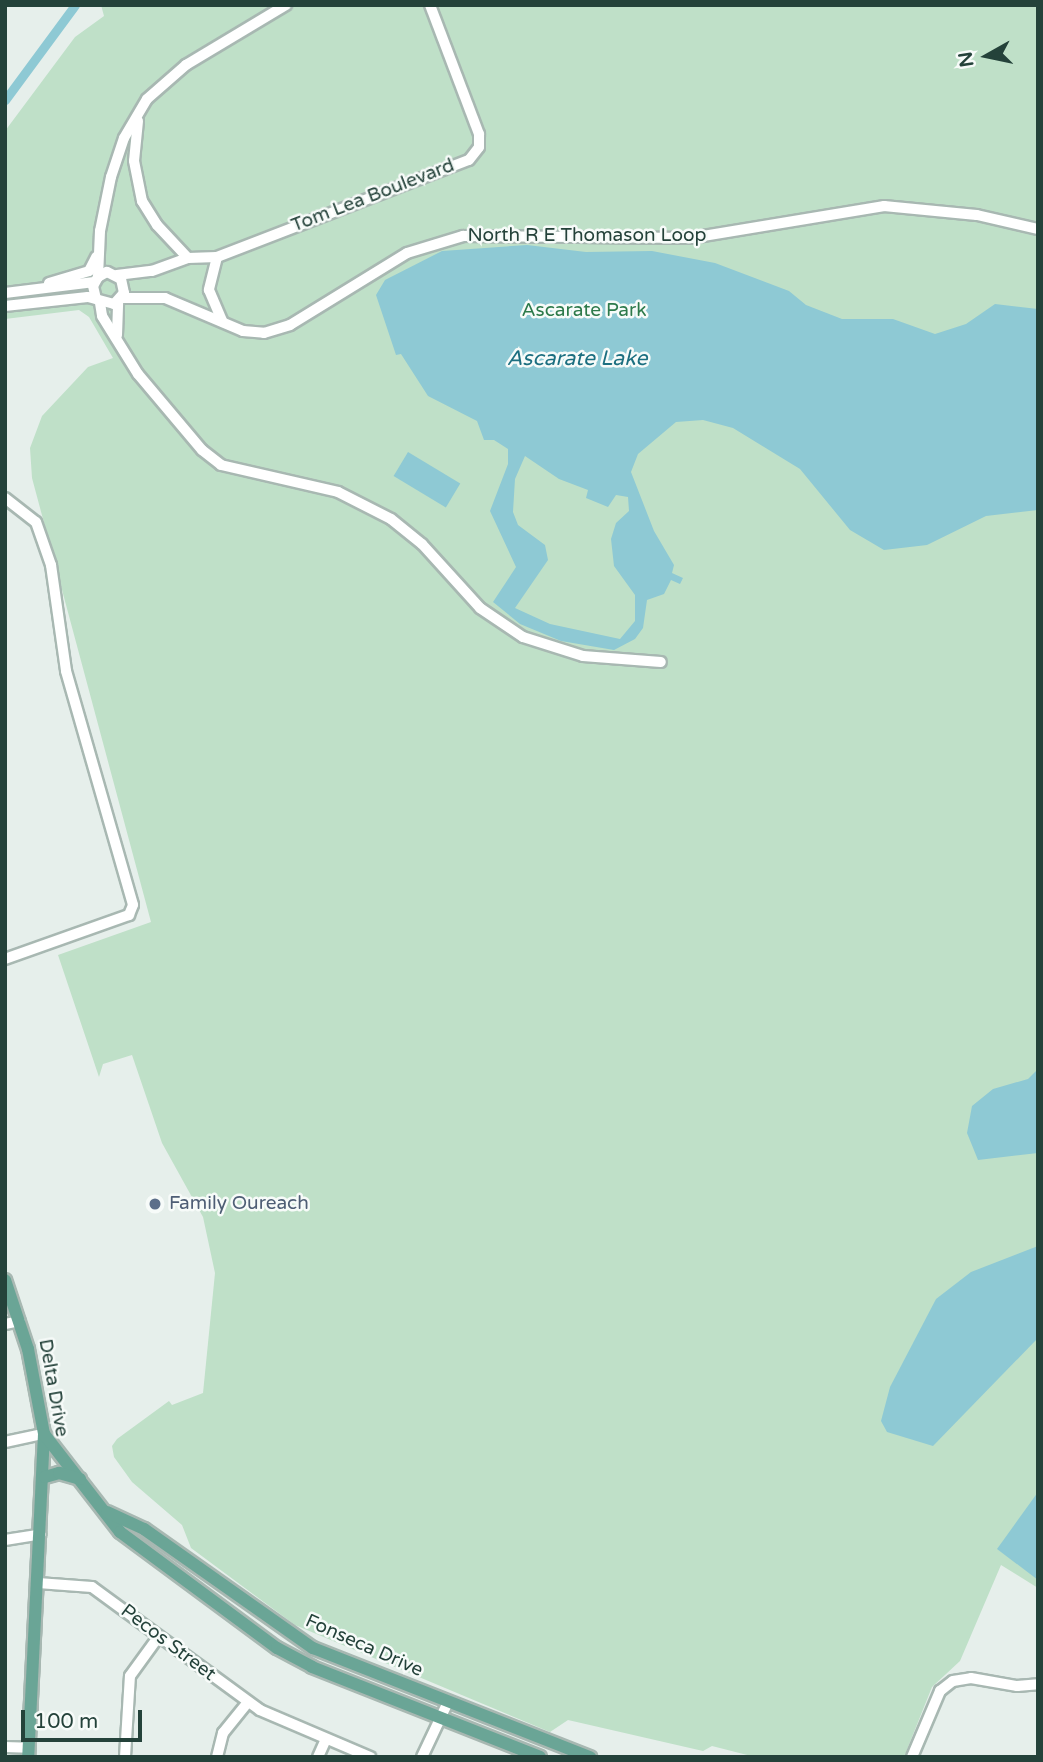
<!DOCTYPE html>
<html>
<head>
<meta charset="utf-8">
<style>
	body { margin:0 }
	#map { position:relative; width:1043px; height:1762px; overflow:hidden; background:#e6efeb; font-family:"Varela Round",sans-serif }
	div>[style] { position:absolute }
	.green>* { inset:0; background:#bfe0c8 }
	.water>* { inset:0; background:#8ec9d4; transform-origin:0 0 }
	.canal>* { height:9px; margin:-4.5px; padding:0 4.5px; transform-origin:4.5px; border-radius:4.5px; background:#8ec9d4 }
	.roads { filter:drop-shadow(2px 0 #a8b8b2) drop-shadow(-2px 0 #a8b8b2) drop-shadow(0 2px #a8b8b2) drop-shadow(0 -2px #a8b8b2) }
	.minor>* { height:10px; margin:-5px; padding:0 5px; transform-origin:5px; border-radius:5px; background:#fff }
	.major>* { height:12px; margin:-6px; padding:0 6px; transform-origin:6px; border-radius:6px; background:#6aa596 }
	.dots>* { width:19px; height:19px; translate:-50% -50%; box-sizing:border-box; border:4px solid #f7fbf9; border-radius:50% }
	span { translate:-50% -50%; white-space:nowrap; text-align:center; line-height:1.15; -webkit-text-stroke:5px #f7fbf9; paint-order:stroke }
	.street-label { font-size:19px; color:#24423a }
	.park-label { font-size:19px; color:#2d7a4b }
	.service-label { font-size:19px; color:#4e5e75 }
	.left { translate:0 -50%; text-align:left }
	.water-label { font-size:21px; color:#1c6f80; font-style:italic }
	.frame { position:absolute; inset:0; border:7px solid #24423a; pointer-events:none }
	.north { position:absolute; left:952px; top:21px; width:70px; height:70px; -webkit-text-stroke:5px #f7fbf9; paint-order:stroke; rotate:261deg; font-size:19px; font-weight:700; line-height:28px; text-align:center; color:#24423a }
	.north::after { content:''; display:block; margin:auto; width:24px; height:32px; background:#24423a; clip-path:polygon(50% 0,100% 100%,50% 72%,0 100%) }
	.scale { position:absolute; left:21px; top:1710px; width:121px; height:32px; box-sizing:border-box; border:4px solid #24423a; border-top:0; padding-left:9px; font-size:21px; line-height:24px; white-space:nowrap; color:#24423a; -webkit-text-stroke:5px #f7fbf9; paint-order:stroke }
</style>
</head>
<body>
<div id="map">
	<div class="green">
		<div style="clip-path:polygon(101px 5px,1038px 5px,1038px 1588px,1001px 1565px,960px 1661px,932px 1687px,904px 1757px,755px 1757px,712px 1746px,703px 1751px,568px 1720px,550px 1732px,295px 1625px,191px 1548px,182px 1525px,132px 1482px,114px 1457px,112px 1446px,117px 1439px,169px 1401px,172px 1405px,203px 1393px,215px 1273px,203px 1217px,162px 1143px,132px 1055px,103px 1064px,99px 1077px,58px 955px,151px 922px,32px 478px,30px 448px,42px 416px,88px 367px,113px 358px,89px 317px,79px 310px,5px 319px,5px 131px,75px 37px,104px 16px)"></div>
	</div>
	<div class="water">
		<div style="clip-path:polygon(evenodd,527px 245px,586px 252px,652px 251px,715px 263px,789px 291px,806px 305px,842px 319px,893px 319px,935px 334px,966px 324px,995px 304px,1038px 309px,1038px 510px,986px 516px,927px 545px,884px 550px,850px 530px,800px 469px,733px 428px,703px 420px,676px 422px,638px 454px,631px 472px,654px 531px,674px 565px,672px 573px,683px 578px,680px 584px,671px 580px,664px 594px,647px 600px,643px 628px,635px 639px,614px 650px,561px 641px,520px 624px,493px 602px,516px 567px,490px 511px,508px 464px,508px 449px,494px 440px,484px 440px,477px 421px,428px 396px,401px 354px,396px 355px,376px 295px,385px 280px,442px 251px,527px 245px,525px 456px,559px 479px,588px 490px,586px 498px,608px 507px,616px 495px,628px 497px,629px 511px,616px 523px,611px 539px,614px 566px,635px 595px,635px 621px,620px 639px,550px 624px,515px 608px,548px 560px,545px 545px,518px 525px,513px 512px,515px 479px,525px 456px)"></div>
		<div style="left:408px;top:452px;width:61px;height:28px;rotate:31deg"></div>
		<div style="clip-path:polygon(1038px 1069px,1038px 1153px,978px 1160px,967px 1133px,972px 1106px,993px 1089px,1028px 1079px)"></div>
		<div style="clip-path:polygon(1038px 1246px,1038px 1338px,933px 1446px,887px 1432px,881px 1421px,890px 1387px,936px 1299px,971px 1272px)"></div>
		<div style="clip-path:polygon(1038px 1492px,1038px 1580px,997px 1549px)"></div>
	</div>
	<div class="canal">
		<div style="left:5px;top:100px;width:118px;rotate:-53.6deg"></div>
	</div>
	<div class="roads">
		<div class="minor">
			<div style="left:138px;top:121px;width:40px;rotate:95.7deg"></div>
			<div style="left:134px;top:161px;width:41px;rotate:78.7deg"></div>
			<div style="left:142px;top:201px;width:28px;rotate:58deg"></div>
			<div style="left:157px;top:225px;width:45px;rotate:46.8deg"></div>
			<div style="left:217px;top:257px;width:34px;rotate:104deg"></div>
			<div style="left:209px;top:290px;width:34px;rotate:67deg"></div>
			<div style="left:117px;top:275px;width:35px;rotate:-7deg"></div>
			<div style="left:152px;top:271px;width:38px;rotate:-20deg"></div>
			<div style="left:188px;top:258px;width:29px;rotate:-2deg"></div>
			<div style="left:217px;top:257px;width:270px;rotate:-21.1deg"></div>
			<div style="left:469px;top:160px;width:16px;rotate:-52deg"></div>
			<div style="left:479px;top:147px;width:13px;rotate:-90deg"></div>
			<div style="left:479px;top:134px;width:138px;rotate:-110.8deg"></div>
			<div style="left:98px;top:277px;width:46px;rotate:-87.5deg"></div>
			<div style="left:100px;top:231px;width:55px;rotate:-78.5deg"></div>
			<div style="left:111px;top:177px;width:41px;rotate:-71.6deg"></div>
			<div style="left:124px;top:138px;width:45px;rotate:-59.5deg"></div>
			<div style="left:147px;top:99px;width:52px;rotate:-41.1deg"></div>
			<div style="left:186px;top:65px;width:117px;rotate:-31deg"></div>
			<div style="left:49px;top:283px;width:42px;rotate:-16.7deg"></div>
			<div style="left:89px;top:271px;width:16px;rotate:-63deg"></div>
			<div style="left:5px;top:293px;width:90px;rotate:-7deg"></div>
			<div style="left:122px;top:298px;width:43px"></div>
			<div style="left:165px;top:298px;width:85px;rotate:22.9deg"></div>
			<div style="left:243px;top:331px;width:21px;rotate:5deg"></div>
			<div style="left:264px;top:333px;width:27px;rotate:-17deg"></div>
			<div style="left:290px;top:325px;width:137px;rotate:-31.6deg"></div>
			<div style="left:407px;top:253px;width:59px;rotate:-16.9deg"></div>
			<div style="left:463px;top:236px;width:228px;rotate:0.5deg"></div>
			<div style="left:691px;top:238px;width:196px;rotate:-9.4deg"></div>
			<div style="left:884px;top:206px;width:93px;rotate:5.5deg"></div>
			<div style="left:977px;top:215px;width:63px;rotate:12.9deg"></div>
			<div style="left:100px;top:303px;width:13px;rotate:81deg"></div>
			<div style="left:102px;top:316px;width:68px;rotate:58.2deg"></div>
			<div style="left:138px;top:374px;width:99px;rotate:49.9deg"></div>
			<div style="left:202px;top:450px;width:24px;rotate:38deg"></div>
			<div style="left:221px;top:465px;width:120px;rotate:13deg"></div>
			<div style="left:338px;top:492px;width:59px;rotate:27deg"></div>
			<div style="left:391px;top:519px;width:40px;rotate:39deg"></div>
			<div style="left:422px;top:544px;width:86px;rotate:47.8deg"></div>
			<div style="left:480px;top:608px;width:52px;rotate:34deg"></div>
			<div style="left:523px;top:637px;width:63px;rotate:17.6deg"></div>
			<div style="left:583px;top:656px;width:78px;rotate:4.4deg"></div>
			<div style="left:5px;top:306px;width:83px;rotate:-6.2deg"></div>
			<div style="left:88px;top:297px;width:27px;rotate:15deg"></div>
			<div style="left:114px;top:304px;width:15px;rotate:-48deg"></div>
			<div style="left:124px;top:293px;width:14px;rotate:-102deg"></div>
			<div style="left:121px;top:279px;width:16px;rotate:-153deg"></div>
			<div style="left:107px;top:272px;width:10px;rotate:151deg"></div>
			<div style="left:98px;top:277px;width:10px;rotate:119deg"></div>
			<div style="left:93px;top:286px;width:13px;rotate:77deg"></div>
			<div style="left:117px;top:335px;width:33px;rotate:-88deg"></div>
			<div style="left:5px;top:498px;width:39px;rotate:38deg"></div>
			<div style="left:36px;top:522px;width:46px;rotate:70.8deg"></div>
			<div style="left:51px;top:565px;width:107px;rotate:81.9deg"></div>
			<div style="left:66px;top:671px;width:243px;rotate:74deg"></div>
			<div style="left:133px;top:905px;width:11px;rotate:112deg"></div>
			<div style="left:129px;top:915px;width:132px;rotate:160.5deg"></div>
			<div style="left:5px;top:1324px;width:15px;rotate:-11deg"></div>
			<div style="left:5px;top:1442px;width:40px;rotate:-12deg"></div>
			<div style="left:5px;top:1540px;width:36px;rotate:-9deg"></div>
			<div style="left:38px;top:1583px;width:54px;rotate:4.2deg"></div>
			<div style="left:92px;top:1587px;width:208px;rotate:36.2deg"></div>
			<div style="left:260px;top:1710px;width:120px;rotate:23.1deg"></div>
			<div style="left:5px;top:1747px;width:23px;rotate:2deg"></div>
			<div style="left:125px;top:1757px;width:81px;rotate:-86.5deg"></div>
			<div style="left:130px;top:1676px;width:49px;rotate:-54.1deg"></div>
			<div style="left:217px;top:1757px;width:25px;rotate:-76deg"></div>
			<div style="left:223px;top:1733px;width:40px;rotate:-51deg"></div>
			<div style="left:318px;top:1757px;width:20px;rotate:-66deg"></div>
			<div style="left:422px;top:1757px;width:59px;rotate:-64.7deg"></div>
			<div style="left:912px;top:1757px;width:72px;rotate:-67deg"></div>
			<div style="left:940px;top:1691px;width:16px;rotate:-38deg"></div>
			<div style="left:953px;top:1681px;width:18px;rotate:-9deg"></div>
			<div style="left:971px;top:1678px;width:47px;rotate:9.9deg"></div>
			<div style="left:1017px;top:1686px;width:21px;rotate:-5deg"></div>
		</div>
		<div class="major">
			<div style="left:5px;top:1280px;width:73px;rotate:71.6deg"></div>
			<div style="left:28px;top:1349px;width:86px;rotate:79.3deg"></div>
			<div style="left:44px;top:1434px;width:323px;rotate:92.8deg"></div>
			<div style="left:44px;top:1434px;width:124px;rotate:52.2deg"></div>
			<div style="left:120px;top:1532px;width:195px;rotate:36.5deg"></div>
			<div style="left:277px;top:1648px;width:40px;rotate:28deg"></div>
			<div style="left:312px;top:1667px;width:245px;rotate:21.5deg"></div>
			<div style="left:45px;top:1477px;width:15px;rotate:-16deg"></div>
			<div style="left:59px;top:1473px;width:22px;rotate:16deg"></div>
			<div style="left:107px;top:1512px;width:41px;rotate:24.7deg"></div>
			<div style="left:144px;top:1529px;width:207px;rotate:35.2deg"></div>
			<div style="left:313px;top:1648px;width:298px;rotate:21.5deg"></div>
		</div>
	</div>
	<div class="dots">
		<div style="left:155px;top:1204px;background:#5c6f8a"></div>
	</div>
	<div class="street-label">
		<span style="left:373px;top:196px;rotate:-21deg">Tom Lea Boulevard</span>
		<span style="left:587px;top:236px">North R E Thomason Loop</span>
		<span style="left:53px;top:1388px;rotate:80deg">Delta Drive</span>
		<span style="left:168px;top:1643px;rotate:37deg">Pecos Street</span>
		<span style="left:364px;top:1646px;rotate:24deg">Fonseca Drive</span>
	</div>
	<div class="park-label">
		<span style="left:584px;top:311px">Ascarate Park</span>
	</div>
	<div class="service-label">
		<span class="left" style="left:169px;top:1204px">Family Oureach</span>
	</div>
	<div class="water-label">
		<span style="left:577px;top:359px">Ascarate Lake</span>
	</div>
	<div class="frame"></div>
	<div class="north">N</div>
	<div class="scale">100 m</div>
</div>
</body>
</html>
